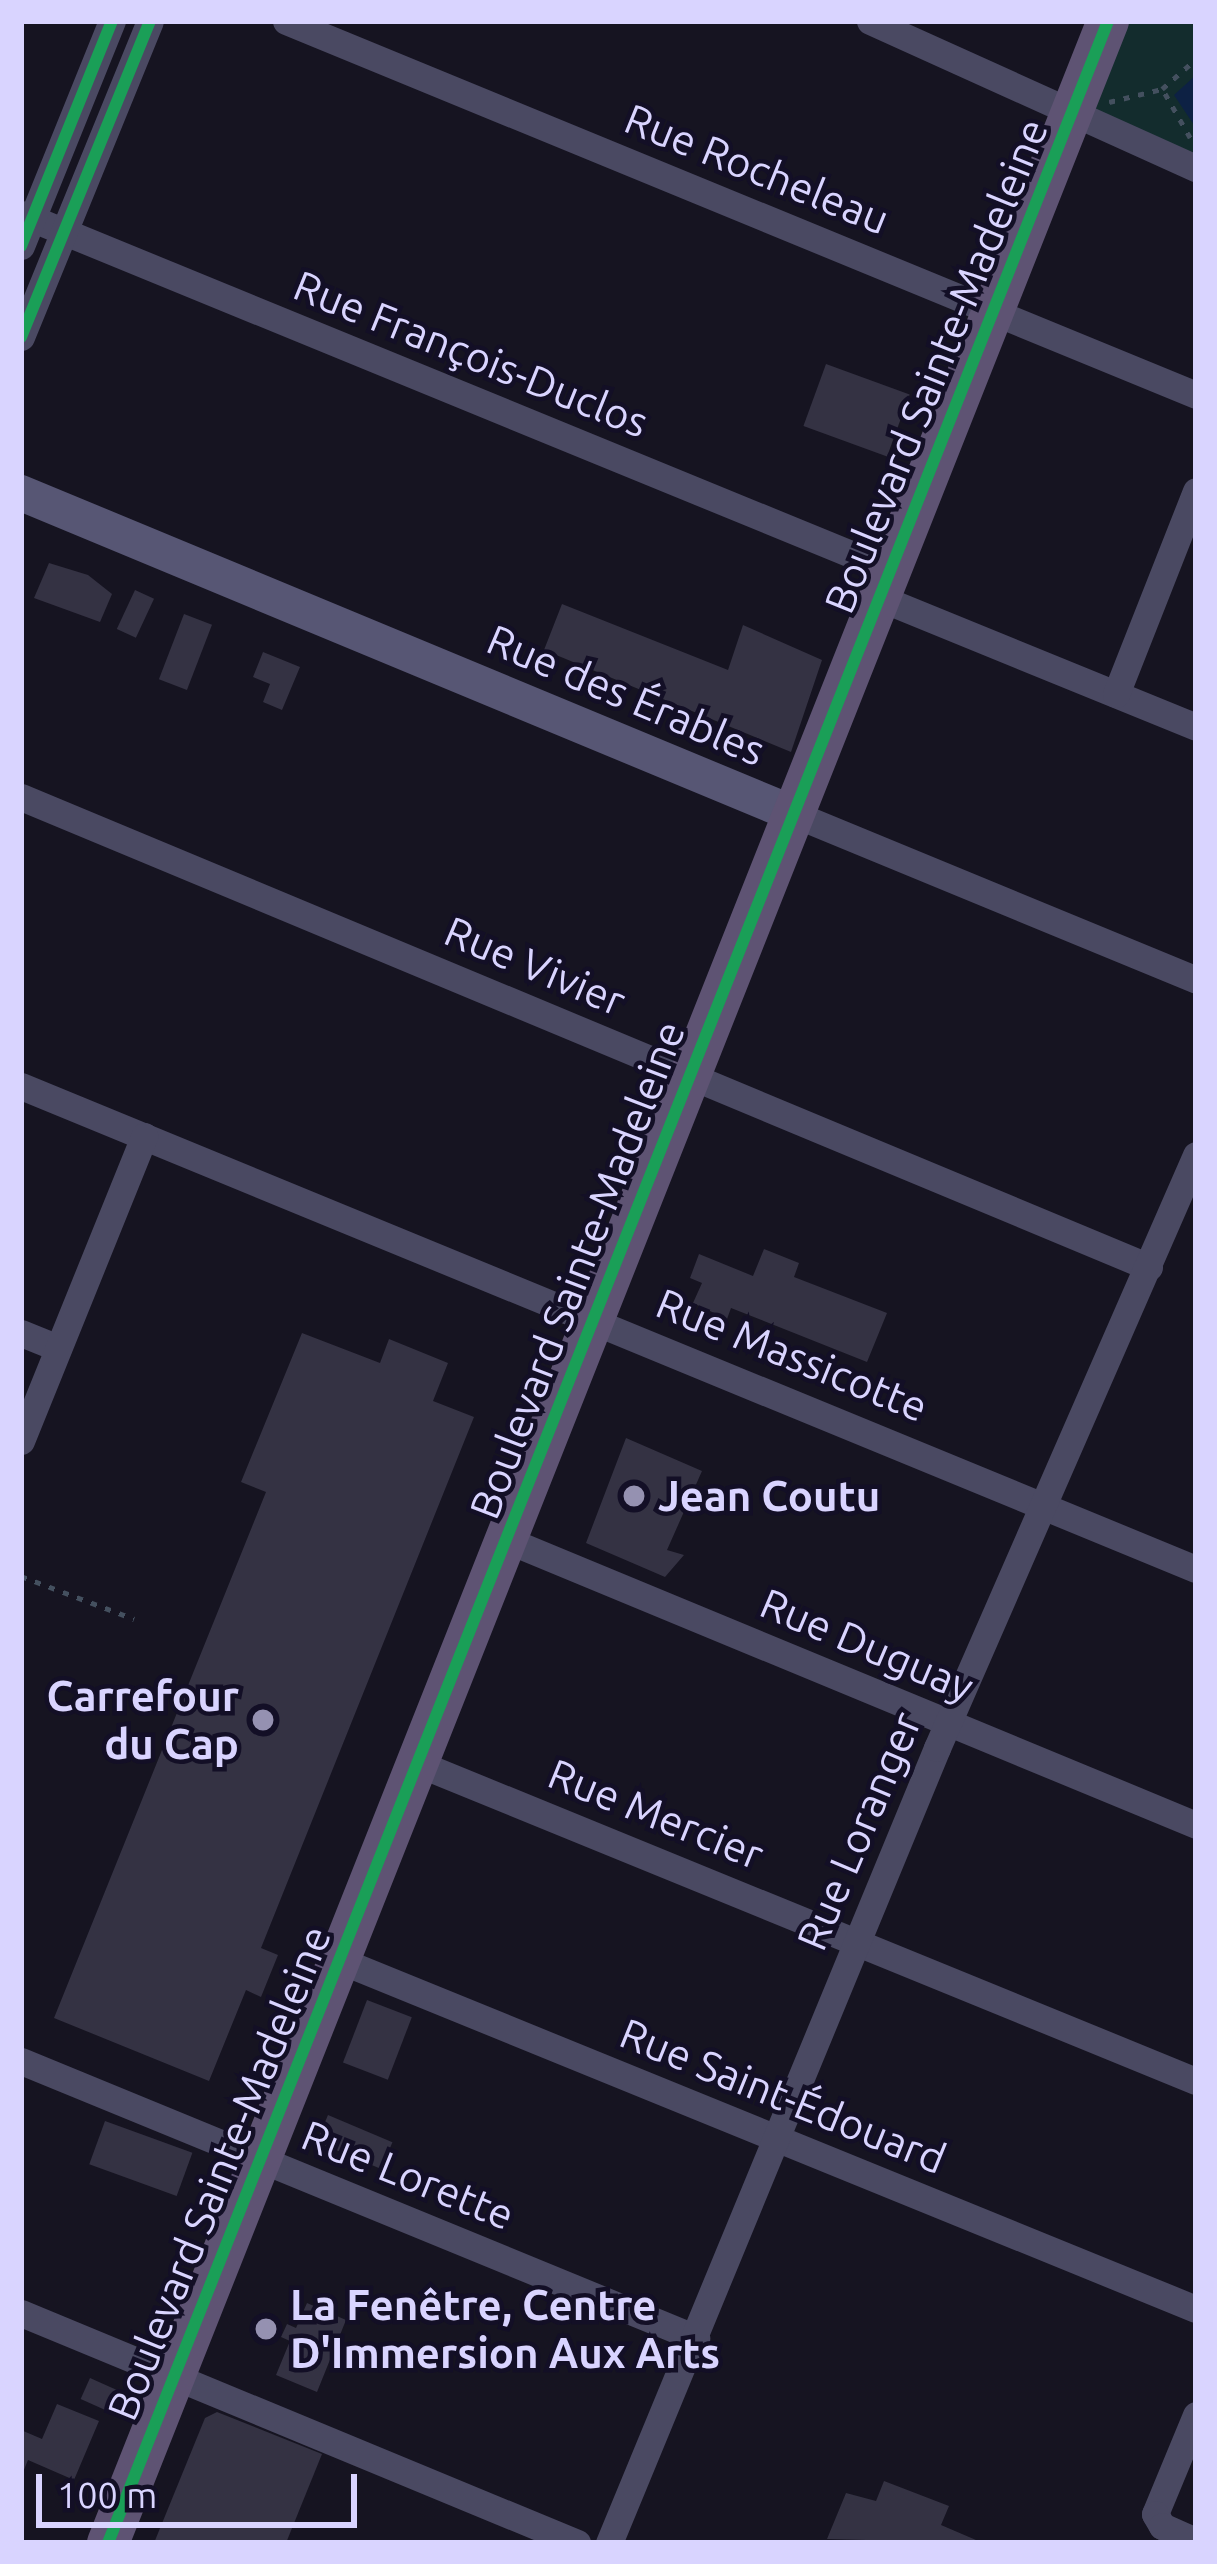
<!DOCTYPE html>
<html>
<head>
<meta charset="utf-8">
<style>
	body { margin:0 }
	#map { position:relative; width:1217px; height:2564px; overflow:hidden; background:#161421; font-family:Ubuntu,sans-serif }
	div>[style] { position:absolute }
	.green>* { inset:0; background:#132c2d }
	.water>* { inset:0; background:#0d2144 }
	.building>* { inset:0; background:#343243; transform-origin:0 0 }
	.path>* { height:4.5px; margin-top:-2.25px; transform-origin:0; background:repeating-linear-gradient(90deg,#44505f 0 6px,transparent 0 15px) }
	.street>* { height:27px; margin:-13.5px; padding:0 13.5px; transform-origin:13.5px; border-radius:13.5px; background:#4a4962 }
	.secondary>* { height:36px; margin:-18px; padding:0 18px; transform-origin:18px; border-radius:18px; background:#575674 }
	.primary>* { height:42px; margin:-21px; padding:0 21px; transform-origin:21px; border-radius:21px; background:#5e5373 }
	.cycleway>* { height:12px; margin:-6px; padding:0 6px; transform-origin:6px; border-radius:6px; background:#1a9f57 }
	.dots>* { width:33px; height:33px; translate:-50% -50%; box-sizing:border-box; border:6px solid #130f26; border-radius:50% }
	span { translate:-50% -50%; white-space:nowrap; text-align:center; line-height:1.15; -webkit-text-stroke:9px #130f26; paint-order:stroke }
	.street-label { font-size:42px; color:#d9d4ff }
	.poi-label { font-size:42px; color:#d9d4ff; font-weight:700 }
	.left { translate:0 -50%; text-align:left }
	.right { translate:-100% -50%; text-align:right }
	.frame { position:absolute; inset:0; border:24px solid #d9d4ff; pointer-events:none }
	.scale { position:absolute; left:36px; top:2474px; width:321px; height:54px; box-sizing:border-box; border:6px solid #d9d4ff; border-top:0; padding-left:15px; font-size:36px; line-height:42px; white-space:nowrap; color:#d9d4ff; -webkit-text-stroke:9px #130f26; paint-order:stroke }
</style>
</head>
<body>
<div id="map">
	<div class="green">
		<div style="clip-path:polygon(1116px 21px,1196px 21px,1196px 163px,1080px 113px)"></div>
	</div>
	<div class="water">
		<div style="clip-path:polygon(1196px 75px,1196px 128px,1174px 95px)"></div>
	</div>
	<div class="building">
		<div style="left:826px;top:364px;width:89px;height:66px;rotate:20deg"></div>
		<div style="clip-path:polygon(49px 563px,88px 575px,112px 594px,100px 622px,34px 598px)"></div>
		<div style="left:135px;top:590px;width:21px;height:43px;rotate:25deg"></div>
		<div style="clip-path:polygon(562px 604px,728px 670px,743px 625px,822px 660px,791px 752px,544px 650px)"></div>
		<div style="left:184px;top:614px;width:30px;height:70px;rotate:21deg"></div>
		<div style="clip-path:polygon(263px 652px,300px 667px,282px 710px,263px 702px,270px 684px,253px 677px)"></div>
		<div style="clip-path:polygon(764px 1249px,799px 1263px,794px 1277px,887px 1313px,867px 1362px,731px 1308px,727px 1319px,693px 1303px,702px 1283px,690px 1278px,699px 1254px,753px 1276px)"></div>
		<div style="clip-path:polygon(302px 1333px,380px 1363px,389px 1339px,448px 1363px,433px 1401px,474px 1417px,261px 1948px,278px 1955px,261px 1997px,246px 1990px,209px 2081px,54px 2018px,266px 1492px,241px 1482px)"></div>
		<div style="clip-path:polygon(626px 1438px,702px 1471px,667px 1550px,684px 1555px,665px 1577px,586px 1543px)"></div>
		<div style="left:367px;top:2000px;width:48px;height:67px;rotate:21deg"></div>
		<div style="left:328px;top:2115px;width:70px;height:29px;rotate:23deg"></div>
		<div style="left:105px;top:2121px;width:93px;height:46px;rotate:20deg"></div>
		<div style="clip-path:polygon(307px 2303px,346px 2320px,317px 2392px,276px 2375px,290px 2341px,281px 2337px,287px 2324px,296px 2328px)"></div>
		<div style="left:90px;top:2378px;width:30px;height:23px;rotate:24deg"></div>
		<div style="clip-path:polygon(57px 2404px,99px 2421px,74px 2480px,28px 2460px,21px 2477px,21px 2430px,42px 2439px)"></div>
		<div style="clip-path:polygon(217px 2412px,322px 2454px,286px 2543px,154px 2543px,205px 2418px)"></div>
		<div style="clip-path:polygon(884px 2481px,949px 2506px,941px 2525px,983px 2543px,827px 2539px,846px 2493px,876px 2501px)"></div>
	</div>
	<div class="path">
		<div style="left:1109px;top:102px;width:55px;rotate:-13.8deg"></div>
		<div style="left:1190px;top:138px;width:56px;rotate:-119.7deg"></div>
		<div style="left:1162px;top:89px;width:45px;rotate:-41.4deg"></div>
		<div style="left:21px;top:1576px;width:121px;rotate:20.8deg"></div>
	</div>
	<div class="street">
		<div style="left:286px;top:21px;width:984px;rotate:22.34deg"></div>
		<div style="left:870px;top:21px;width:358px;rotate:24.3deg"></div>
		<div style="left:21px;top:214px;width:939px;rotate:22.28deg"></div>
		<div style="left:21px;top:246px;width:243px;rotate:-68deg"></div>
		<div style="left:21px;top:337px;width:341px;rotate:-67.8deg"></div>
		<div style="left:880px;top:598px;width:341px;rotate:22.2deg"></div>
		<div style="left:1116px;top:694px;width:218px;rotate:-68.5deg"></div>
		<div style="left:21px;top:797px;width:1222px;rotate:22.62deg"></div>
		<div style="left:794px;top:814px;width:435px;rotate:22.4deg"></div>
		<div style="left:21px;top:1086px;width:1270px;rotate:22.35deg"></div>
		<div style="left:21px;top:1333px;width:40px;rotate:22deg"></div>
		<div style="left:21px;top:1441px;width:329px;rotate:-68deg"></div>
		<div style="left:507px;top:1540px;width:746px;rotate:22.47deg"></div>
		<div style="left:417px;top:1763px;width:841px;rotate:22.21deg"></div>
		<div style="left:339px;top:1960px;width:925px;rotate:22.16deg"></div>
		<div style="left:21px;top:2061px;width:730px;rotate:22.31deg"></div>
		<div style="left:21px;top:2313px;width:602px;rotate:22.47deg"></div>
		<div style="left:1196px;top:2415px;width:107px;rotate:112.5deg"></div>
		<div style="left:1155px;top:2514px;width:14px;rotate:60deg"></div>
		<div style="left:1162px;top:2526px;width:37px;rotate:24deg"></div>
		<div style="left:609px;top:2543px;width:860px;rotate:-67.58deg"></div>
		<div style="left:937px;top:1748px;width:647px;rotate:-66.41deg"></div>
	</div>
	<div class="secondary">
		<div style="left:21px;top:493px;width:837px;rotate:22.55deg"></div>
	</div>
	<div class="primary">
		<div style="left:108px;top:2543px;width:2713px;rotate:-68.37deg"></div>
	</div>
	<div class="cycleway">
		<div style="left:21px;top:246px;width:243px;rotate:-68deg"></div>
		<div style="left:21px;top:337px;width:341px;rotate:-67.8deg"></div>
		<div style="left:108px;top:2543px;width:2713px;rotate:-68.37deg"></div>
	</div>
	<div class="dots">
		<div style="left:634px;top:1496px;background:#9591b1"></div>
		<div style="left:263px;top:1720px;background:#9591b1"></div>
		<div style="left:266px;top:2329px;background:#9591b1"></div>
	</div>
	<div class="street-label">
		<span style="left:757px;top:169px;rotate:22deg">Rue Rocheleau</span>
		<span style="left:471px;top:354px;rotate:22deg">Rue François-Duclos</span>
		<span style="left:936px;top:366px;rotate:-68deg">Boulevard Sainte-Madeleine</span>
		<span style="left:626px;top:695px;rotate:23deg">Rue des Érables</span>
		<span style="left:535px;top:966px;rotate:23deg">Rue Vivier</span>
		<span style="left:577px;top:1270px;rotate:-69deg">Boulevard Sainte-Madeleine</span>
		<span style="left:792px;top:1355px;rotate:22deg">Rue Massicotte</span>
		<span style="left:867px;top:1645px;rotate:23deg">Rue Duguay</span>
		<span style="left:656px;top:1814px;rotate:22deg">Rue Mercier</span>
		<span style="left:859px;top:1831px;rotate:-67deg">Rue Loranger</span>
		<span style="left:783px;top:2096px;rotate:22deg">Rue Saint-Édouard</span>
		<span style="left:219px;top:2173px;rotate:-68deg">Boulevard Sainte-Madeleine</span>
		<span style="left:408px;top:2175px;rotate:22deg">Rue Lorette</span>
	</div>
	<div class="poi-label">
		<span class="left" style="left:658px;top:1496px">Jean Coutu</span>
		<span class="right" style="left:239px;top:1720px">Carrefour<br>du Cap</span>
		<span class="left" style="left:290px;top:2329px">La Fenêtre, Centre<br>D'Immersion Aux Arts</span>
	</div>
	<div class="frame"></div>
	<div class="scale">100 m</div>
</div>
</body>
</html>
